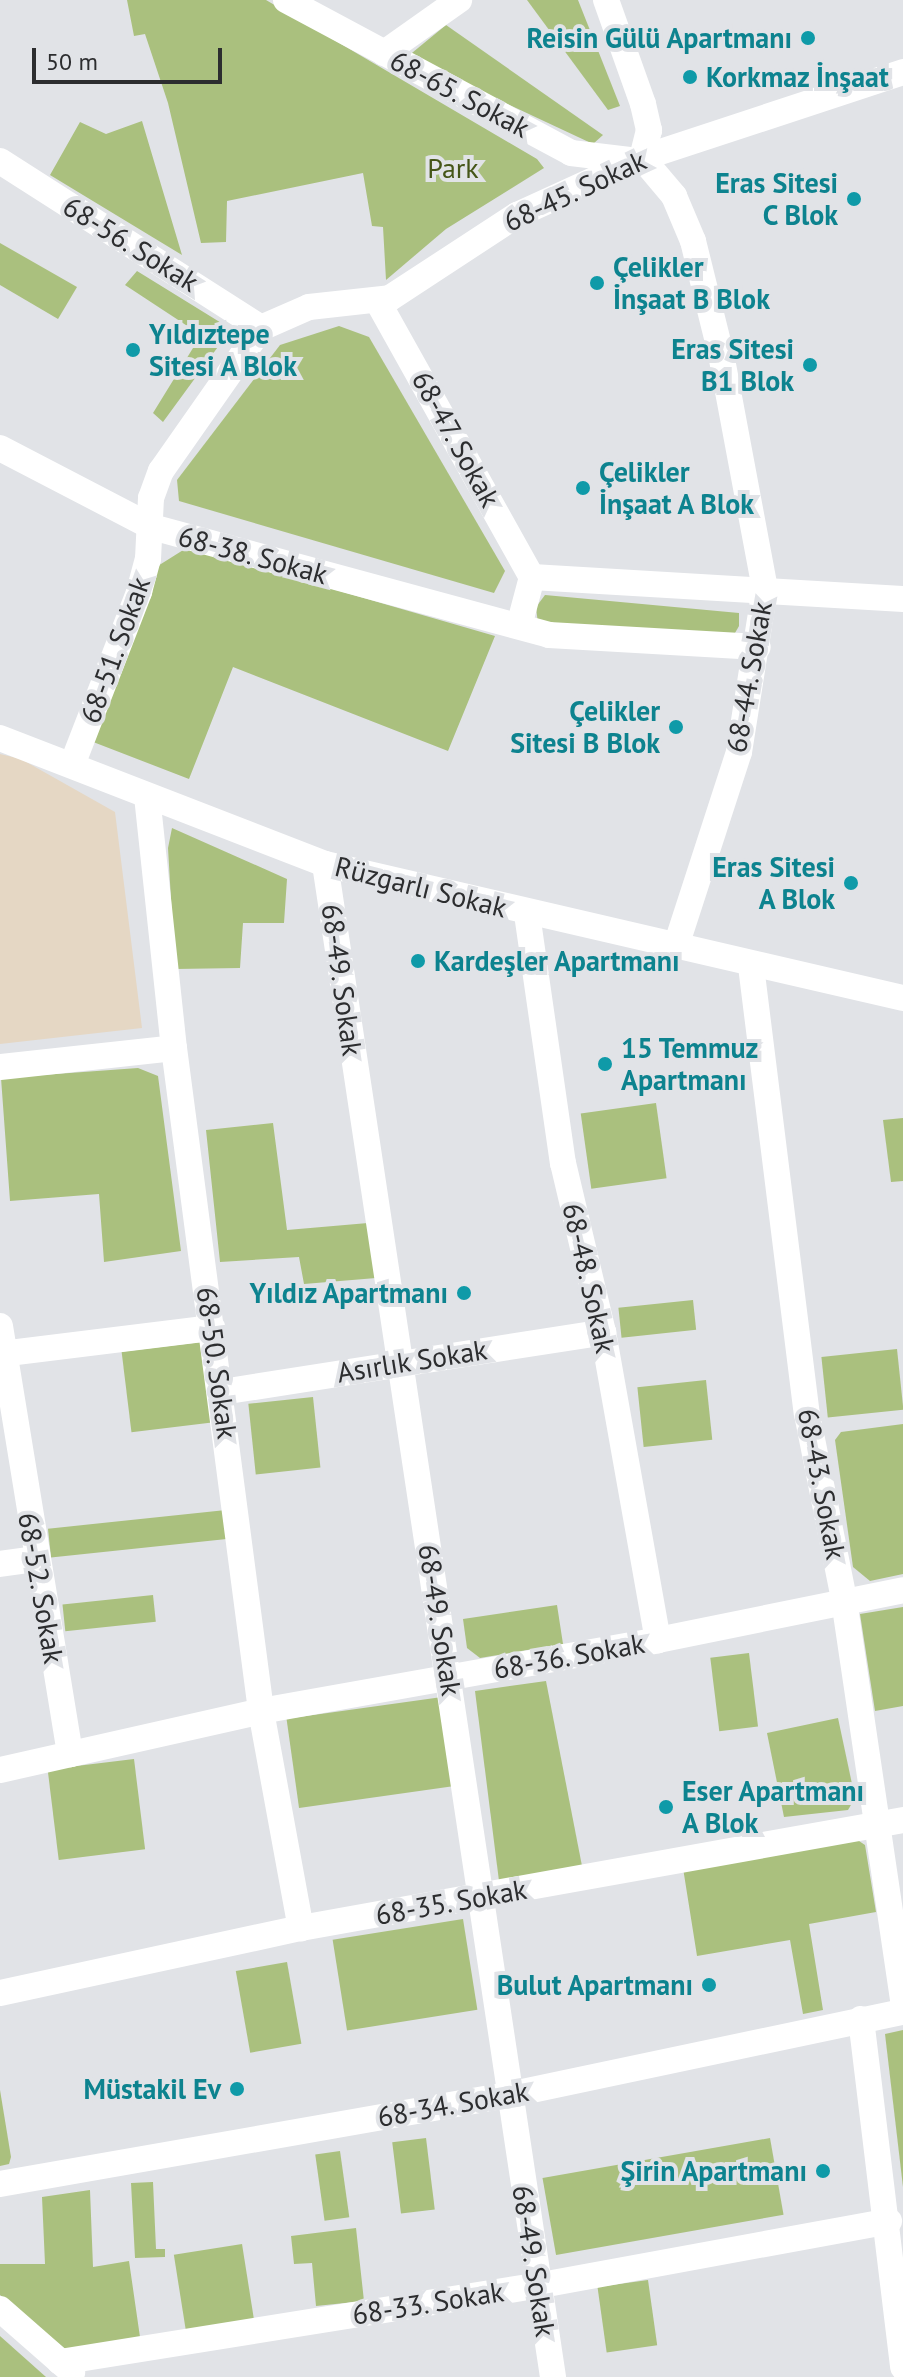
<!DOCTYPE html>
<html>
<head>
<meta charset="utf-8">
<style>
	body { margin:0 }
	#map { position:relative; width:903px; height:2377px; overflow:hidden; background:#e1e3e7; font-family:"PT Sans",sans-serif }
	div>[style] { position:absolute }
	.education>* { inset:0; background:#e5d7c4 }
	.green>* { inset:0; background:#aac07e; transform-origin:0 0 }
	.street>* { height:26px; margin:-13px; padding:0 13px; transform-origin:13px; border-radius:13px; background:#fff }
	.dots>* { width:22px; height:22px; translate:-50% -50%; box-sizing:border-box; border:4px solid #e1e3e7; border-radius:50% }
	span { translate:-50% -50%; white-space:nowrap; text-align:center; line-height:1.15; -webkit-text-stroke:8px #e1e3e7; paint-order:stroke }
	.culture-label { font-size:28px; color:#0d838f; font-weight:700 }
	.right { translate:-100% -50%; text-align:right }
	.left { translate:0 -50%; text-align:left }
	.street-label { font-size:28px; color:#2c2d2f }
	.park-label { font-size:28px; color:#455618 }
	.scale { position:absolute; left:32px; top:48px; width:190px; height:36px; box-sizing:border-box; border:4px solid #2c2d2f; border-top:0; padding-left:10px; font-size:24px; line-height:28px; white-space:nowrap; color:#2c2d2f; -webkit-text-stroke:6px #e1e3e7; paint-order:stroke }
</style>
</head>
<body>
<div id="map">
	<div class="education">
		<div style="clip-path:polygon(0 754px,21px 759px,115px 812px,142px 1028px,0 1044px)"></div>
	</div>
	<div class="green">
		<div style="clip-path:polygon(127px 0,266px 0,537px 159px,544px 168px,446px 229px,386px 280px,383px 227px,372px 226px,363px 173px,227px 201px,226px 242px,201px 243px,168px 103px,145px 34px,134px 36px)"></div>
		<div style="clip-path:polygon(527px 0,578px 0,620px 106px,608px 110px)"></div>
		<div style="clip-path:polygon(446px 25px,603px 135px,593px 144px,407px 57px)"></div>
		<div style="clip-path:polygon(142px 121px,182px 255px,50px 175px,80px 122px,106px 134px)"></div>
		<div style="clip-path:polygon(0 243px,77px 287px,58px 319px,0 285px)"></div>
		<div style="clip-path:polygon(137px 271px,231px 329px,163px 422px,153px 413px,201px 335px,125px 285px)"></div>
		<div style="clip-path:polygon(339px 326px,369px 337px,505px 571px,494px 593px,179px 501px,177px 480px,280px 345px)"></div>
		<div style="clip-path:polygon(188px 547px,495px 636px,448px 751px,233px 667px,189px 779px,88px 740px,153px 569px)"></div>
		<div style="clip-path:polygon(545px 595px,739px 613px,739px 626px,731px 640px,538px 624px,536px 607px)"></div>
		<div style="clip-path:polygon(172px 828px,287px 879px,284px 923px,243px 923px,240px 968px,175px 969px,168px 848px)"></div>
		<div style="clip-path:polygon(138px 1068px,158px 1076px,181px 1251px,104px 1262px,99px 1194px,10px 1201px,1px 1078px)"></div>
		<div style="left:656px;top:1103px;width:76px;height:76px;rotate:82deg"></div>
		<div style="clip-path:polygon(903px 1118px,903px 1181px,891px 1182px,883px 1120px)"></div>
		<div style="clip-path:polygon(273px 1123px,287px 1230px,368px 1223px,376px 1278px,304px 1284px,299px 1257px,220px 1262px,206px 1130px)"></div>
		<div style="left:693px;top:1300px;width:30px;height:75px;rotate:84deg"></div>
		<div style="left:202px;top:1342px;width:81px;height:81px;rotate:83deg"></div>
		<div style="left:897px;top:1349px;width:61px;height:76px;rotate:84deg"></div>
		<div style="left:706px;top:1380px;width:60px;height:69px;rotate:84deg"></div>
		<div style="left:313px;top:1397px;width:71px;height:65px;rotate:84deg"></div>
		<div style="clip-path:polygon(903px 1424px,903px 1574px,870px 1581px,853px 1567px,835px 1440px,841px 1432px)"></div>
		<div style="left:226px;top:1510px;width:29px;height:179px;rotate:84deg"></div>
		<div style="left:153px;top:1595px;width:27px;height:91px;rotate:84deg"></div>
		<div style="clip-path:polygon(557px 1605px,563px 1644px,480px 1658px,467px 1648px,463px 1619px)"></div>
		<div style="clip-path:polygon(903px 1607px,903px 1706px,875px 1711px,860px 1614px)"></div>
		<div style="left:749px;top:1653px;width:74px;height:39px;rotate:83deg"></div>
		<div style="clip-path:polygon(546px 1681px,582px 1866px,499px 1881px,475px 1691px)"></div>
		<div style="left:442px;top:1697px;width:90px;height:157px;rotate:82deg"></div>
		<div style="clip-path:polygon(838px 1718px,855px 1798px,848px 1810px,784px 1817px,767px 1733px)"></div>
		<div style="left:134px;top:1759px;width:91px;height:87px;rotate:83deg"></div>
		<div style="clip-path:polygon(856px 1839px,865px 1845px,876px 1912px,809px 1924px,823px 2010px,803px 2014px,790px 1940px,697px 1956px,683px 1868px)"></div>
		<div style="left:463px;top:1919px;width:92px;height:132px;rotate:81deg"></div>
		<div style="left:287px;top:1962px;width:83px;height:52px;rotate:80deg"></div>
		<div style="clip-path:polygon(903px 2030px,903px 2187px,885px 2034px)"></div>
		<div style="clip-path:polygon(0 2090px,11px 2157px,9px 2164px,0 2166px)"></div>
		<div style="left:426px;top:2138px;width:72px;height:34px;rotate:83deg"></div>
		<div style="left:770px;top:2138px;width:78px;height:231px;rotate:80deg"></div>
		<div style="left:340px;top:2151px;width:67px;height:25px;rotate:82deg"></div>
		<div style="clip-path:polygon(153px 2182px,156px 2249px,165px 2249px,165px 2257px,135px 2258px,131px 2183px)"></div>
		<div style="clip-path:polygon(90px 2190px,93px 2267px,129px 2261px,140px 2337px,70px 2353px,0 2295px,0 2264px,45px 2264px,42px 2197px)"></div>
		<div style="clip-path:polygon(356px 2228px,364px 2301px,316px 2306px,312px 2263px,294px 2264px,291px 2236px)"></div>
		<div style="left:242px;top:2244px;width:79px;height:69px;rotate:81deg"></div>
		<div style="left:648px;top:2280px;width:66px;height:51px;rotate:82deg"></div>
		<div style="clip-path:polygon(0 2336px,46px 2377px,0 2377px)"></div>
	</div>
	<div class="street">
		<div style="left:286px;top:0;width:323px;rotate:28.2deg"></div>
		<div style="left:571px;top:153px;width:59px;rotate:6.8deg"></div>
		<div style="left:606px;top:0;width:110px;rotate:70.4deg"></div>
		<div style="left:643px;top:104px;width:27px;rotate:77deg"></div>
		<div style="left:649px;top:130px;width:29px;rotate:104deg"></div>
		<div style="left:384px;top:53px;width:92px;rotate:-35.2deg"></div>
		<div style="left:642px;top:158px;width:50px;rotate:49.9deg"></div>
		<div style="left:674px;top:196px;width:49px;rotate:67.1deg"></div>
		<div style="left:693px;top:241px;width:116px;rotate:76.1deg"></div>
		<div style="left:721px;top:354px;width:238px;rotate:79.4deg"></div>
		<div style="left:765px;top:588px;width:166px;rotate:99deg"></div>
		<div style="left:739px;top:752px;width:204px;rotate:108deg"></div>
		<div style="left:0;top:161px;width:310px;rotate:32.6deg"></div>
		<div style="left:378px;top:302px;width:315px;rotate:60.8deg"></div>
		<div style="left:0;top:448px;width:171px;rotate:27.5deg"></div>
		<div style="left:152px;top:527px;width:411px;rotate:15.2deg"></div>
		<div style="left:549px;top:635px;width:209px;rotate:3.3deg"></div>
		<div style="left:519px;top:626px;width:51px;rotate:-75.1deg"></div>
		<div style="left:532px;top:577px;width:372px;rotate:3.4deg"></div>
		<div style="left:0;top:738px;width:349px;rotate:21.2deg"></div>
		<div style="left:325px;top:864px;width:593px;rotate:13.05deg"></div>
		<div style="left:72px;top:765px;width:186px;rotate:-68.8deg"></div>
		<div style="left:139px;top:592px;width:34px;rotate:-75deg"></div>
		<div style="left:148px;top:559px;width:61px;rotate:-87.2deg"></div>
		<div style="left:151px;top:498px;width:29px;rotate:-70deg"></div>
		<div style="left:161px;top:471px;width:174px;rotate:-55deg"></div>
		<div style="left:261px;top:328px;width:52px;rotate:-23.6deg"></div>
		<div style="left:309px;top:307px;width:81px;rotate:-6.3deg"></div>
		<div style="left:390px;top:298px;width:152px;rotate:-33.2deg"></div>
		<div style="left:517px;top:215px;width:137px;rotate:-24.5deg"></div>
		<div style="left:642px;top:158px;width:275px;rotate:-18.2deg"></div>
		<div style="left:147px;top:796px;width:253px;rotate:83.9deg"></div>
		<div style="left:174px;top:1048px;width:669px;rotate:82.52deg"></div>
		<div style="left:261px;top:1711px;width:221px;rotate:79.6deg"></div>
		<div style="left:325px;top:864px;width:1530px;rotate:81.43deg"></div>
		<div style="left:527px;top:914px;width:252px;rotate:81.8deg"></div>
		<div style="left:563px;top:1163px;width:174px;rotate:76.7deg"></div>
		<div style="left:603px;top:1332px;width:313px;rotate:79.9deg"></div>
		<div style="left:751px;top:966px;width:451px;rotate:82.9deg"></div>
		<div style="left:807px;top:1414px;width:190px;rotate:78.7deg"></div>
		<div style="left:844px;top:1600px;width:404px;rotate:81.6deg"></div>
		<div style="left:0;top:1067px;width:175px;rotate:-6.2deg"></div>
		<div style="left:0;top:1326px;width:434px;rotate:80.7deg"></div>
		<div style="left:0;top:1354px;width:214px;rotate:-7deg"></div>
		<div style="left:222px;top:1392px;width:386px;rotate:-8.9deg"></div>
		<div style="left:0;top:1564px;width:35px;rotate:-8deg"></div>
		<div style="left:0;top:1770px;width:268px;rotate:-12.7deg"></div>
		<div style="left:261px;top:1711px;width:403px;rotate:-10.1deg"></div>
		<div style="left:658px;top:1640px;width:250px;rotate:-11.5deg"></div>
		<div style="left:0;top:1993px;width:308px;rotate:-12.2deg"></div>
		<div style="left:301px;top:1928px;width:612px;rotate:-10.17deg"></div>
		<div style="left:861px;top:2019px;width:351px;rotate:83.1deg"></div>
		<div style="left:0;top:2184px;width:516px;rotate:-9.94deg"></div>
		<div style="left:508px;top:2095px;width:404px;rotate:-11.9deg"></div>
		<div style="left:0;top:2309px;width:96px;rotate:41.2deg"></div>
		<div style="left:60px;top:2362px;width:482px;rotate:-9.1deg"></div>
		<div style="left:536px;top:2286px;width:359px;rotate:-10.4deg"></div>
	</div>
	<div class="dots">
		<div style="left:808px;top:38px;background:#0f9aa8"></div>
		<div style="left:690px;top:77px;background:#0f9aa8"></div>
		<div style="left:854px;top:199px;background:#0f9aa8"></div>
		<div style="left:597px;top:283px;background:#0f9aa8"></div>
		<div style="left:133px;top:350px;background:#0f9aa8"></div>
		<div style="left:810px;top:365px;background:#0f9aa8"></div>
		<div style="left:583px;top:488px;background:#0f9aa8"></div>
		<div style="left:676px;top:727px;background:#0f9aa8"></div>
		<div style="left:851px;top:883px;background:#0f9aa8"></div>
		<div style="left:418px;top:961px;background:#0f9aa8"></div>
		<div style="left:605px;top:1064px;background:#0f9aa8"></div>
		<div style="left:464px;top:1293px;background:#0f9aa8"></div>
		<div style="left:666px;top:1807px;background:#0f9aa8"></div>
		<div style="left:709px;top:1985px;background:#0f9aa8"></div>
		<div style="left:237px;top:2089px;background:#0f9aa8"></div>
		<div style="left:823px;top:2171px;background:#0f9aa8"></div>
	</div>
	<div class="culture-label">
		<span class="right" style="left:792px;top:38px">Reisin Gülü Apartmanı</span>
		<span class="left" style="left:706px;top:77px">Korkmaz İnşaat</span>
		<span class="right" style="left:838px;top:199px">Eras Sitesi<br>C Blok</span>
		<span class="left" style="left:613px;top:283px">Çelikler<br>İnşaat B Blok</span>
		<span class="left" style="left:149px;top:350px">Yıldıztepe<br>Sitesi A Blok</span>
		<span class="right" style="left:794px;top:365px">Eras Sitesi<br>B1 Blok</span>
		<span class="left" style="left:599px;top:488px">Çelikler<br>İnşaat A Blok</span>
		<span class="right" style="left:660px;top:727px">Çelikler<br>Sitesi B Blok</span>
		<span class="right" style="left:835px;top:883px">Eras Sitesi<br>A Blok</span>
		<span class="left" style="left:434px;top:961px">Kardeşler Apartmanı</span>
		<span class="left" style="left:621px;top:1064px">15 Temmuz<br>Apartmanı</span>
		<span class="right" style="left:448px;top:1293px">Yıldız Apartmanı</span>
		<span class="left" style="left:682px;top:1807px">Eser Apartmanı<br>A Blok</span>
		<span class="right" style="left:693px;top:1985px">Bulut Apartmanı</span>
		<span class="right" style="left:221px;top:2089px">Müstakil Ev</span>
		<span class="right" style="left:807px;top:2171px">Şirin Apartmanı</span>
	</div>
	<div class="street-label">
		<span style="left:460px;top:94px;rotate:28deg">68-65. Sokak</span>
		<span style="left:575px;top:191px;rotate:-25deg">68-45. Sokak</span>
		<span style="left:131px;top:244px;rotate:32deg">68-56. Sokak</span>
		<span style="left:456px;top:439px;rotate:61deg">68-47. Sokak</span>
		<span style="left:253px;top:555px;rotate:15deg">68-38. Sokak</span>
		<span style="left:115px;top:650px;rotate:-70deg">68-51. Sokak</span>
		<span style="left:749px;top:677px;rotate:-80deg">68-44. Sokak</span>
		<span style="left:421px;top:887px;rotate:14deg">Rüzgarlı Sokak</span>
		<span style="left:342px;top:980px;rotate:82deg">68-49. Sokak</span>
		<span style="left:589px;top:1278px;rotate:77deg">68-48. Sokak</span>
		<span style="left:412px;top:1361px;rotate:-9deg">Asırlık Sokak</span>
		<span style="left:217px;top:1363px;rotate:82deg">68-50. Sokak</span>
		<span style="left:822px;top:1484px;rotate:79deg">68-43. Sokak</span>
		<span style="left:41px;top:1588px;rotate:80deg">68-52. Sokak</span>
		<span style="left:440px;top:1620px;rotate:81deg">68-49. Sokak</span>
		<span style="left:569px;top:1656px;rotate:-10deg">68-36. Sokak</span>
		<span style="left:451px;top:1902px;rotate:-10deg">68-35. Sokak</span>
		<span style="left:453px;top:2104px;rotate:-10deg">68-34. Sokak</span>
		<span style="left:534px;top:2261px;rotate:81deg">68-49. Sokak</span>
		<span style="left:428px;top:2303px;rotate:-9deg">68-33. Sokak</span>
	</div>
	<div class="park-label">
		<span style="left:453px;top:168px">Park</span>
	</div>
	<div class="scale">50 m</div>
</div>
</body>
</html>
